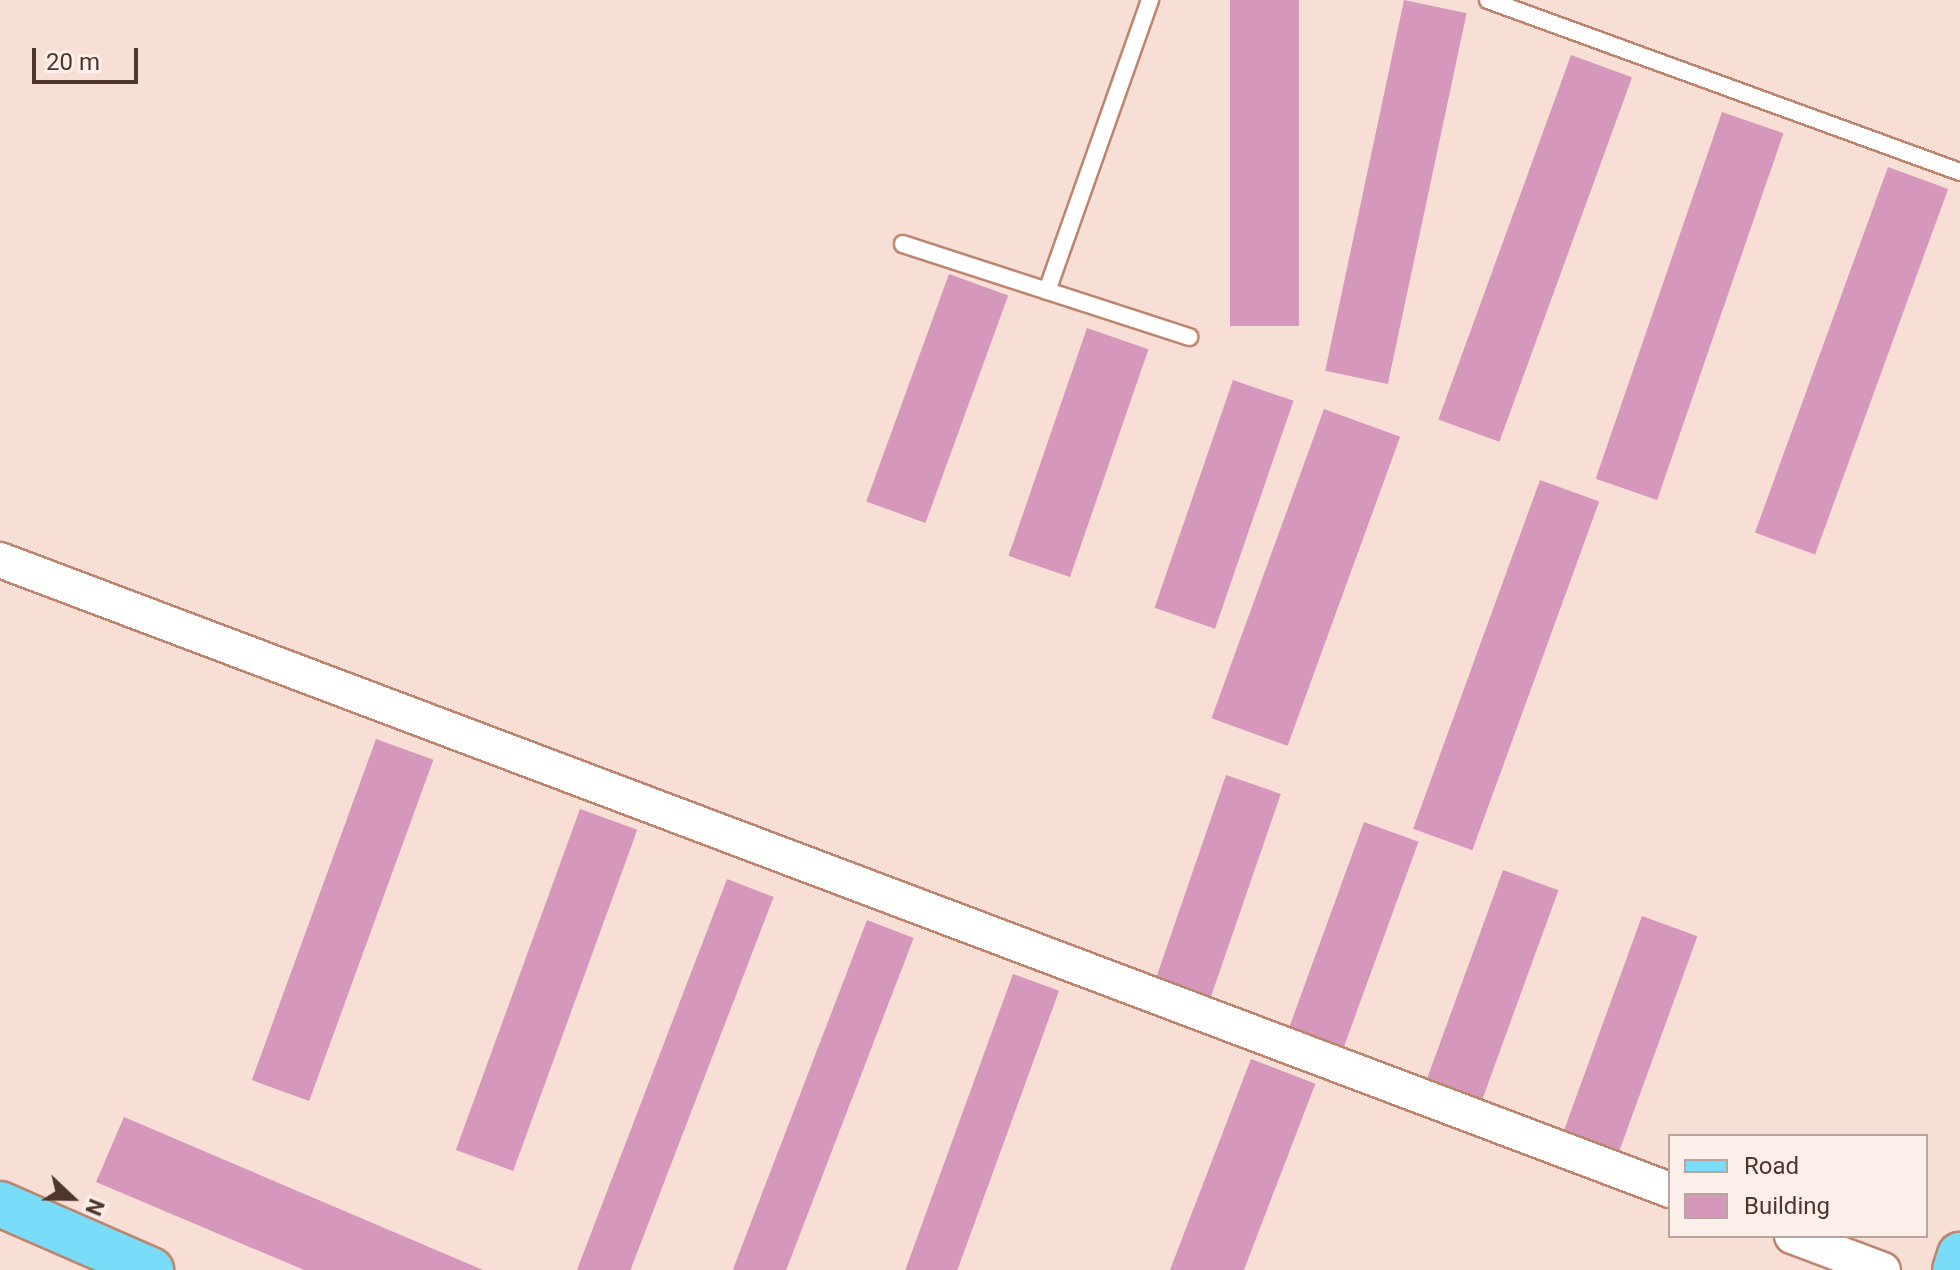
<!DOCTYPE html>
<html>
<head>
<meta charset="utf-8">
<style>
	body { margin:0 }
	#map { position:relative; width:1960px; height:1270px; overflow:hidden; background:#f8dfd5; font-family:Roboto,sans-serif }
	div>[style] { position:absolute }
	.building>* { inset:0; background:#d697bd; transform-origin:0 0 }
	.roads { filter:drop-shadow(2px 0 #bd856e) drop-shadow(-2px 0 #bd856e) drop-shadow(0 2px #bd856e) drop-shadow(0 -2px #bd856e) }
	.lane>* { height:16px; margin:-8px; padding:0 8px; transform-origin:8px; border-radius:8px; background:#fff }
	.street>* { height:34px; margin:-17px; padding:0 17px; transform-origin:17px; border-radius:17px; background:#fff }
	.primary>* { height:44px; margin:-22px; padding:0 22px; transform-origin:22px; border-radius:22px; background:#79ddf9 }
	span { translate:-50% -50%; white-space:nowrap; text-align:center; line-height:1.15; -webkit-text-stroke:6px #fcefea; paint-order:stroke }
	.legend { position:absolute; left:1668px; top:1134px; width:260px; height:104px; box-sizing:border-box; background:#fcefea; border:2px solid #b7a59e; margin:0; padding:10px 14px; list-style:none; font-size:24px; color:#4f362d }
	.legend li { display:flex; align-items:center; gap:16px; height:40px }
	.legend b { width:40px; border:2px solid #b7a59e }
	.north { position:absolute; left:32px; top:1158px; width:80px; height:80px; -webkit-text-stroke:6px #fcefea; paint-order:stroke; rotate:112deg; font-size:22px; font-weight:700; line-height:32px; text-align:center; color:#4f362d }
	.north::after { content:''; display:block; margin:auto; width:28px; height:36px; background:#4f362d; clip-path:polygon(50% 0,100% 100%,50% 72%,0 100%) }
	.scale { position:absolute; left:32px; top:48px; width:106px; height:36px; box-sizing:border-box; border:4px solid #4f362d; border-top:0; padding-left:10px; font-size:24px; line-height:28px; white-space:nowrap; color:#4f362d; -webkit-text-stroke:6px #fcefea; paint-order:stroke }
</style>
</head>
<body>
<div id="map">
	<div class="building">
		<div style="left:1230px;top:0;width:69px;height:326px"></div>
		<div style="left:1404px;top:0;width:64px;height:379px;rotate:12deg"></div>
		<div style="left:1571px;top:55px;width:65px;height:388px;rotate:20deg"></div>
		<div style="left:1722px;top:112px;width:65px;height:388px;rotate:19deg"></div>
		<div style="left:1888px;top:167px;width:64px;height:389px;rotate:20deg"></div>
		<div style="left:949px;top:274px;width:63px;height:242px;rotate:20deg"></div>
		<div style="left:1087px;top:328px;width:65px;height:241px;rotate:19deg"></div>
		<div style="left:1233px;top:380px;width:64px;height:241px;rotate:19deg"></div>
		<div style="left:1324px;top:409px;width:81px;height:329px;rotate:20deg"></div>
		<div style="left:1540px;top:480px;width:63px;height:371px;rotate:20deg"></div>
		<div style="left:376px;top:739px;width:61px;height:363px;rotate:20deg"></div>
		<div style="left:1226px;top:775px;width:58px;height:226px;rotate:19deg"></div>
		<div style="left:580px;top:809px;width:61px;height:363px;rotate:20deg"></div>
		<div style="left:1364px;top:822px;width:58px;height:226px;rotate:20deg"></div>
		<div style="left:1503px;top:870px;width:59px;height:233px;rotate:20deg"></div>
		<div style="left:727px;top:879px;width:50px;height:418px;rotate:21deg"></div>
		<div style="left:1642px;top:916px;width:59px;height:233px;rotate:20deg"></div>
		<div style="left:867px;top:920px;width:50px;height:374px;rotate:21deg"></div>
		<div style="left:1013px;top:974px;width:49px;height:317px;rotate:20deg"></div>
		<div style="left:1251px;top:1059px;width:69px;height:226px;rotate:21deg"></div>
		<div style="clip-path:polygon(124px 1117px,483px 1270px,304px 1270px,96px 1182px)"></div>
	</div>
	<div class="roads">
		<div class="lane">
			<div style="left:1488px;top:0;width:502px;rotate:20.02deg"></div>
			<div style="left:903px;top:244px;width:301px;rotate:18deg"></div>
			<div style="left:1047px;top:291px;width:309px;rotate:-70.5deg"></div>
		</div>
		<div class="street">
			<div style="left:0;top:560px;width:1785px;rotate:20.67deg"></div>
			<div style="left:1792px;top:1236px;width:97px;rotate:20.5deg"></div>
		</div>
		<div class="primary">
			<div style="left:0;top:1204px;width:165px;rotate:23.6deg"></div>
			<div style="left:1955px;top:1270px;width:16px;rotate:-72deg"></div>
		</div>
	</div>
	<ul class="legend">
	<li><b style="height:10px;background:#79ddf9"></b>Road</li>
	<li><b style="height:22px;background:#d697bd"></b>Building</li>
	</ul>
	<div class="north">N</div>
	<div class="scale">20 m</div>
</div>
</body>
</html>
